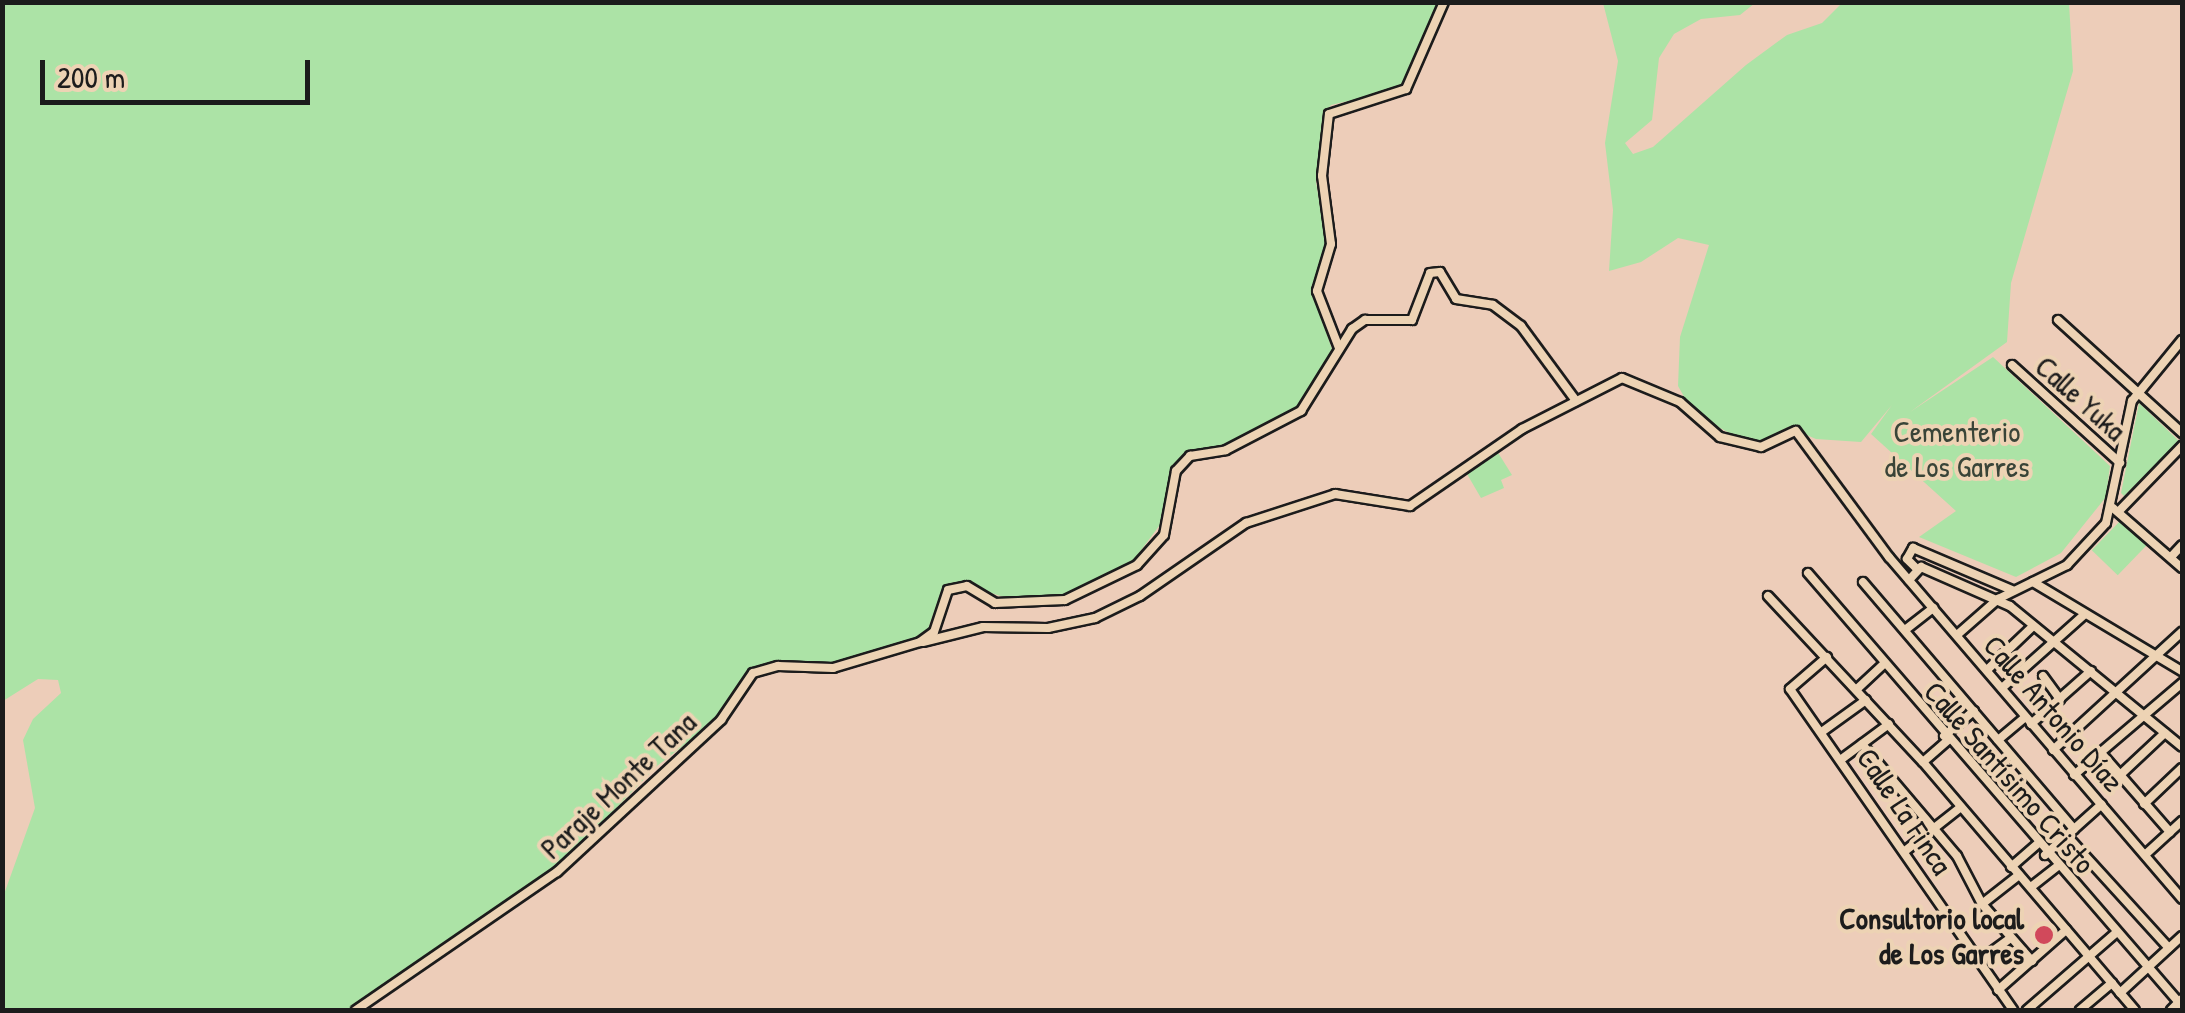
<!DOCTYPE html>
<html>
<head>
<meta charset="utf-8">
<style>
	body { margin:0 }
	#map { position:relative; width:2185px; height:1013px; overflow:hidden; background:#edcdb9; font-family:"Patrick Hand",sans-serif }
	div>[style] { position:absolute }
	.green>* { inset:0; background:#ace3a6; transform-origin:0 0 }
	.roads { filter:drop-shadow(2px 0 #1c1c1c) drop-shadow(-2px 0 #1c1c1c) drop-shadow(0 2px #1c1c1c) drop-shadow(0 -2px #1c1c1c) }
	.street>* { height:8px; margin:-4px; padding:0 4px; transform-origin:4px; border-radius:4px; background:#edd3b4 }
	.dots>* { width:28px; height:28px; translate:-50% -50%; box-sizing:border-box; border:5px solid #edd3b4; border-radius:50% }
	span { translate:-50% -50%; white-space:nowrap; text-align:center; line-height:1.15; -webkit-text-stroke:8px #edd3b4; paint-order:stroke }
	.street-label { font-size:30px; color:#1c1c1c }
	.park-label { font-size:30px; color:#394438 }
	.poi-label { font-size:30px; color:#1c1c1c; font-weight:700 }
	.right { translate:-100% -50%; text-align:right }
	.frame { position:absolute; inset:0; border:5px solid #1c1c1c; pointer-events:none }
	.scale { position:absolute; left:40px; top:60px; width:270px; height:45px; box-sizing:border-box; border:5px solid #1c1c1c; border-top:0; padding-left:12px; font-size:30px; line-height:35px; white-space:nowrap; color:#1c1c1c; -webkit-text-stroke:8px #edd3b4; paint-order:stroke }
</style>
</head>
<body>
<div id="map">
	<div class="green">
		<div style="clip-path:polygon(2px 3px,1439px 3px,1408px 79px,1396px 90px,1331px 105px,1323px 115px,1316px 182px,1326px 243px,1311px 289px,1332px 349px,1324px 367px,1294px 411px,1262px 431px,1174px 464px,1171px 510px,1133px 561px,1080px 593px,1058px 597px,1016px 601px,960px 583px,942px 589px,927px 632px,911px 641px,840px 664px,763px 667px,746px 676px,713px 723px,657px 766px,557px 869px,349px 1010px,3px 1010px,3px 897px,35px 808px,23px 740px,33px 719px,61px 693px,58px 680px,38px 679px,3px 701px)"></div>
		<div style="clip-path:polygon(1603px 3px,1755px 3px,1740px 15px,1701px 19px,1674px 34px,1659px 58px,1652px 120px,1625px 143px,1633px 154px,1653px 147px,1746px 65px,1787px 35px,1822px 23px,1842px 3px,2069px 3px,2073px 71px,2011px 283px,2007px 342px,1910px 412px,1993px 357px,2110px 466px,2106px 497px,2061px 553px,2016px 577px,1919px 537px,1956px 511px,1871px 434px,1892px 405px,1861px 442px,1816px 439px,1788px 427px,1761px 441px,1735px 436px,1694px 414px,1678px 386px,1680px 337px,1709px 245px,1678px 238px,1641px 262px,1609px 271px,1613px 210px,1605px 143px,1618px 61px)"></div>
		<div style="clip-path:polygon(2139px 403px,2179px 441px,2124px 496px,2121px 493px)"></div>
		<div style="clip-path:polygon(1497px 451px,1512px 475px,1501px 480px,1504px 488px,1481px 498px,1467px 474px)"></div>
		<div style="left:2121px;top:520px;width:36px;height:42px;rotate:44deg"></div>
	</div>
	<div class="roads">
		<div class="street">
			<div style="left:2058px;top:320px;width:168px;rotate:42.3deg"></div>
			<div style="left:1339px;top:348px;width:61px;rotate:-111.1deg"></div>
			<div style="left:1317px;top:291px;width:49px;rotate:-73.4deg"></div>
			<div style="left:1331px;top:244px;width:69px;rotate:-97.5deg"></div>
			<div style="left:1322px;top:176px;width:62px;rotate:-83.6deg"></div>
			<div style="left:1329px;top:114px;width:81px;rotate:-18deg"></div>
			<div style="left:1406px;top:89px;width:95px;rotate:-66.4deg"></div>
			<div style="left:2012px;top:365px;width:146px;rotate:42.2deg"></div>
			<div style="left:2113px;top:508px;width:91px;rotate:41deg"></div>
			<div style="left:2121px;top:509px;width:88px;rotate:-45.9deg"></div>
			<div style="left:2171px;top:557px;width:16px;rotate:-47deg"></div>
			<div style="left:1916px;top:568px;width:13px;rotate:-135deg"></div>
			<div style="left:1907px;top:559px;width:13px;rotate:-61deg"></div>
			<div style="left:1913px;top:548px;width:108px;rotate:23deg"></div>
			<div style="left:1808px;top:573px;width:572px;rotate:49.18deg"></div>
			<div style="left:1909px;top:580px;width:18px;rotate:-47deg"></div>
			<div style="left:1921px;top:567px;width:97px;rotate:23.7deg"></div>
			<div style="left:2010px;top:606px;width:222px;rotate:39.3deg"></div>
			<div style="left:1863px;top:582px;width:325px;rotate:49.5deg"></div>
			<div style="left:2033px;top:582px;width:174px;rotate:30.9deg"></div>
			<div style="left:1768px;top:596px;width:227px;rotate:47deg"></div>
			<div style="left:1923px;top:762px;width:326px;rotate:49.5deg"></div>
			<div style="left:1905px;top:630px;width:36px;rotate:-38deg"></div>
			<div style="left:1957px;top:635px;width:55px;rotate:-41.3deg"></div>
			<div style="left:1998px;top:599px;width:77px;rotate:-26.2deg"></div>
			<div style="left:2067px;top:565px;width:57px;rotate:-47.1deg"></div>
			<div style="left:2106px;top:523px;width:125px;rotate:-78deg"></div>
			<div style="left:2132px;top:401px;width:79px;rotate:-50.7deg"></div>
			<div style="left:923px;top:642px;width:62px;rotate:-14deg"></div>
			<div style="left:983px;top:627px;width:65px;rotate:0.9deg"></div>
			<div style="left:1048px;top:628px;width:48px;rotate:-12deg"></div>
			<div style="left:1095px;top:618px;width:50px;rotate:-26.1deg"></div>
			<div style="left:1140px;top:596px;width:129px;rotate:-34.6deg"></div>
			<div style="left:1246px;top:523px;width:94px;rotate:-18deg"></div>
			<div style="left:1335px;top:494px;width:76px;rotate:9.1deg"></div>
			<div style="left:1410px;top:506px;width:136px;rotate:-34.5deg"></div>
			<div style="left:1522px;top:429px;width:112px;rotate:-27deg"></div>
			<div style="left:1622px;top:378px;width:63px;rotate:22.5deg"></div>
			<div style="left:1680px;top:402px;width:53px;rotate:41.2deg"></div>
			<div style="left:1720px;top:437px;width:42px;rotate:13.7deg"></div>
			<div style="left:1761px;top:447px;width:38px;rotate:-25deg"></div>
			<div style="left:1796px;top:431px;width:157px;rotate:53.6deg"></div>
			<div style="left:1889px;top:557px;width:450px;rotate:49.4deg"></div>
			<div style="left:1827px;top:657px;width:49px;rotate:139.1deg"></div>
			<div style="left:1790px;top:689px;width:391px;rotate:55.2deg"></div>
			<div style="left:1987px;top:670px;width:64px;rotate:-43.7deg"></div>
			<div style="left:2043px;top:676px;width:29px;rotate:54deg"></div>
			<div style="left:2002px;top:688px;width:110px;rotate:-41.7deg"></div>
			<div style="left:1857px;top:689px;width:35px;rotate:-43deg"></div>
			<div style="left:2031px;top:724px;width:80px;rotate:-41.5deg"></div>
			<div style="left:1823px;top:731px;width:53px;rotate:-35.8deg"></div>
			<div style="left:1944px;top:736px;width:39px;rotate:-40deg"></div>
			<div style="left:1998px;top:740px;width:35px;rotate:-40deg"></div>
			<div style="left:1862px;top:744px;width:147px;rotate:49.7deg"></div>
			<div style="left:1957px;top:856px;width:54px;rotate:62.5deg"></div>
			<div style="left:1982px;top:904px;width:76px;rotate:48.7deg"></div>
			<div style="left:2053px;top:750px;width:175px;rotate:-42.5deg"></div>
			<div style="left:2101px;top:753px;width:105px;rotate:48.9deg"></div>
			<div style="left:1843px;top:758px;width:57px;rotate:-36.5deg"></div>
			<div style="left:1923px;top:762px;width:33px;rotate:-41deg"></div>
			<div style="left:2074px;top:775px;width:142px;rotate:-40.4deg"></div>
			<div style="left:2119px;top:776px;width:63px;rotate:-43.1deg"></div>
			<div style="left:2144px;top:804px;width:52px;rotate:-43.5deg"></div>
			<div style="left:2067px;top:836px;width:151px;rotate:47.7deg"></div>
			<div style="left:1905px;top:851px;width:71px;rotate:-38.2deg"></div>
			<div style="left:2146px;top:854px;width:49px;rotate:-42.5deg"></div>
			<div style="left:2045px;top:855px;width:76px;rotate:-41.8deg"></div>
			<div style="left:2011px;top:867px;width:35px;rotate:-41deg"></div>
			<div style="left:2031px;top:887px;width:33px;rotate:-38deg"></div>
			<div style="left:1982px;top:904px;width:47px;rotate:-38.1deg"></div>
			<div style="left:1979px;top:961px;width:39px;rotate:-36deg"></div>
			<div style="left:1998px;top:990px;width:91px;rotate:-41.4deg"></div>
			<div style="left:2120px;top:993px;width:84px;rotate:-42.6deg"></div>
			<div style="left:356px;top:1010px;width:244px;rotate:-34.5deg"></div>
			<div style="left:557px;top:872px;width:224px;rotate:-42.8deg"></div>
			<div style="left:721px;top:720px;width:57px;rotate:-55.8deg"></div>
			<div style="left:753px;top:673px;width:26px;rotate:-16deg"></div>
			<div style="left:778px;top:666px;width:55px;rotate:2.1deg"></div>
			<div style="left:833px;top:668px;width:91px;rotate:-16.6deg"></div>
			<div style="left:920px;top:642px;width:17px;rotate:-36deg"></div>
			<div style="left:934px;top:632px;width:44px;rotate:-71.6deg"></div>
			<div style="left:948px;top:590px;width:19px;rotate:-12deg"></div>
			<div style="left:967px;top:586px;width:33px;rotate:31deg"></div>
			<div style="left:995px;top:603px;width:70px;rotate:-2.5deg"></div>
			<div style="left:1065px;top:600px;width:80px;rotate:-25.9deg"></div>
			<div style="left:1137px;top:565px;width:40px;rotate:-48deg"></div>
			<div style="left:1164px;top:535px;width:65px;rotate:-79.4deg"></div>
			<div style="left:1176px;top:471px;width:21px;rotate:-47deg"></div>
			<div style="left:1190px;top:456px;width:36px;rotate:-9deg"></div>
			<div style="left:1226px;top:450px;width:85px;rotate:-27.5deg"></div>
			<div style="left:1301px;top:411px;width:97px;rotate:-58.1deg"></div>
			<div style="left:1352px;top:329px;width:16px;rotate:-35deg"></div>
			<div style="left:1365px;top:320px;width:47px"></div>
			<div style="left:1412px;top:320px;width:50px;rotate:-69deg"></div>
			<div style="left:1430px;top:273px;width:10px;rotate:-6deg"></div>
			<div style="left:1440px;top:272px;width:31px;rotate:59deg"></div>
			<div style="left:1456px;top:299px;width:37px;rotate:9deg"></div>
			<div style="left:1493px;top:305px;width:35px;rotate:37deg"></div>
			<div style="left:1521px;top:326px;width:93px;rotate:53.7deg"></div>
			<div style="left:2027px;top:1010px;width:119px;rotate:-40.9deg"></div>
			<div style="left:2080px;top:1010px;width:42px;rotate:-40.2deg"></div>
			<div style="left:2171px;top:1010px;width:16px;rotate:-45deg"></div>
		</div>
	</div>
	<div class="dots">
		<div style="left:2044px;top:935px;background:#d1495b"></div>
	</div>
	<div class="street-label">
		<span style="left:2081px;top:398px;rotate:42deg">Calle Yuka</span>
		<span style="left:2054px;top:713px;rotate:49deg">Calle Antonio Díaz</span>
		<span style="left:2010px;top:777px;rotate:49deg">Calle Santísimo Cristo</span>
		<span style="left:618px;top:785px;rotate:-43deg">Paraje Monte Tana</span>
		<span style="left:1905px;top:811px;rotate:56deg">Calle La Finca</span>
	</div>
	<div class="park-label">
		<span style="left:1957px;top:448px">Cementerio<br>de Los Garres</span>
	</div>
	<div class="poi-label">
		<span class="right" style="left:2024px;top:935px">Consultorio local<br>de Los Garres</span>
	</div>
	<div class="frame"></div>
	<div class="scale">200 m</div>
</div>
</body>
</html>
